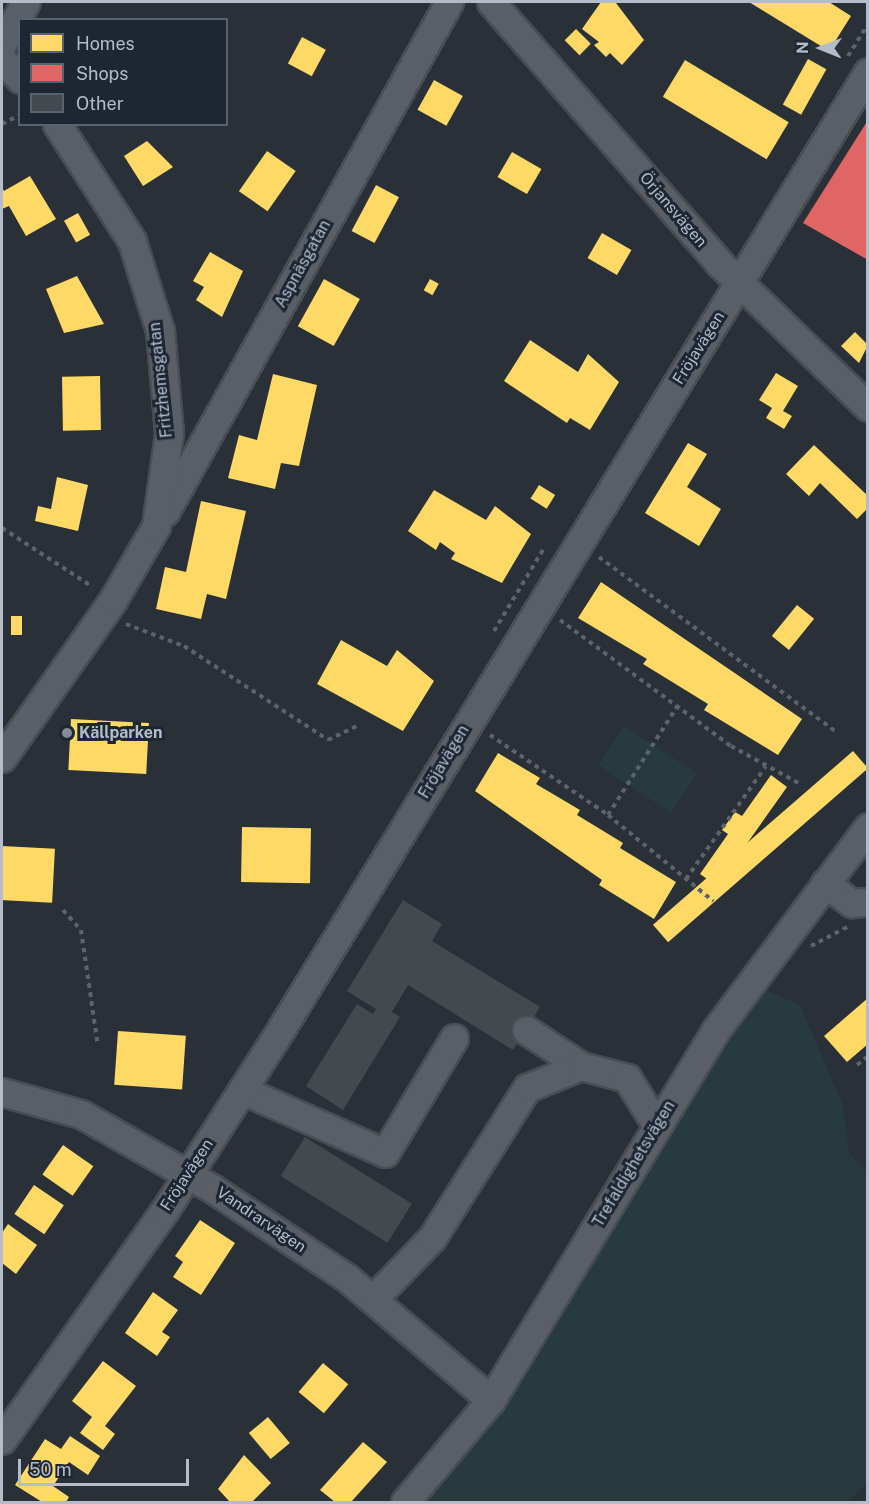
<!DOCTYPE html>
<html>
<head>
<meta charset="utf-8">
<style>
	body { margin:0 }
	#map { position:relative; width:869px; height:1504px; overflow:hidden; background:#2a3038; font-family:"Public Sans",sans-serif }
	div>[style] { position:absolute }
	.green>* { inset:0; background:#273a3e; transform-origin:0 0 }
	.homes>* { inset:0; background:#ffd966; transform-origin:0 0 }
	.shops>* { inset:0; background:#e06666 }
	.building>* { inset:0; background:#444950; transform-origin:0 0 }
	.path>* { height:4px; margin-top:-2px; transform-origin:0; background:repeating-linear-gradient(90deg,#5d636a 0 4.5px,transparent 0 9px) }
	.roads { filter:drop-shadow(2px 0 #484c53) drop-shadow(-2px 0 #484c53) drop-shadow(0 2px #484c53) drop-shadow(0 -2px #484c53) }
	.minor>* { height:27px; margin:-13.5px; padding:0 13.5px; transform-origin:13.5px; border-radius:13.5px; background:#5a5e66 }
	.dots>* { width:16px; height:16px; translate:-50% -50%; box-sizing:border-box; border:3px solid #1d2633; border-radius:50% }
	span { translate:-50% -50%; white-space:nowrap; text-align:center; line-height:1.15; -webkit-text-stroke:6px #1d2633; paint-order:stroke }
	.street-label { font-size:16px; color:#b4bcc9 }
	.poi-label { font-size:16px; color:#b4bcc9; font-weight:700 }
	.left { translate:0 -50%; text-align:left }
	.frame { position:absolute; inset:0; border:3px solid #b4bcc9; pointer-events:none }
	.legend { position:absolute; left:18px; top:18px; width:210px; height:108px; box-sizing:border-box; background:#1d2633; border:2px solid #59626f; margin:0; padding:8px 10px; list-style:none; font-size:18px; color:#b4bcc9 }
	.legend li { display:flex; align-items:center; gap:12px; height:30px }
	.legend b { width:30px; border:2px solid #59626f }
	.north { position:absolute; left:791px; top:18px; width:60px; height:60px; -webkit-text-stroke:4px #1d2633; paint-order:stroke; rotate:271deg; font-size:16px; font-weight:700; line-height:24px; text-align:center; color:#b4bcc9 }
	.north::after { content:''; display:block; margin:auto; width:21px; height:27px; background:#b4bcc9; clip-path:polygon(50% 0,100% 100%,50% 72%,0 100%) }
	.scale { position:absolute; left:18px; top:1459px; width:171px; height:27px; box-sizing:border-box; border:3px solid #b4bcc9; border-top:0; padding-left:8px; font-size:18px; line-height:21px; white-space:nowrap; color:#b4bcc9; -webkit-text-stroke:4px #1d2633; paint-order:stroke }
</style>
</head>
<body>
<div id="map">
	<div class="green">
		<div style="left:624px;top:726px;width:87px;height:47px;rotate:33deg"></div>
		<div style="clip-path:polygon(758px 987px,800px 1005px,843px 1105px,849px 1154px,867px 1172px,867px 1482px,847px 1502px,413px 1502px)"></div>
	</div>
	<div class="homes">
		<div style="clip-path:polygon(601px 2px,616px 3px,644px 40px,622px 65px,610px 53px,606px 57px,594px 45px,599px 42px,582px 29px)"></div>
		<div style="clip-path:polygon(749px 2px,829px 2px,851px 16px,829px 51px)"></div>
		<div style="left:576px;top:29px;width:21px;height:16px;rotate:45deg"></div>
		<div style="left:302px;top:37px;width:27px;height:30px;rotate:28deg"></div>
		<div style="left:808px;top:59px;width:21px;height:52px;rotate:29deg"></div>
		<div style="left:685px;top:60px;width:121px;height:43px;rotate:31deg"></div>
		<div style="left:434px;top:80px;width:33px;height:34px;rotate:29deg"></div>
		<div style="clip-path:polygon(147px 141px,173px 167px,143px 186px,124px 156px)"></div>
		<div style="left:267px;top:151px;width:35px;height:49px;rotate:35deg"></div>
		<div style="left:512px;top:152px;width:34px;height:29px;rotate:30deg"></div>
		<div style="clip-path:polygon(30px 176px,56px 219px,26px 236px,9px 206px,2px 209px,2px 187px,4px 191px)"></div>
		<div style="left:376px;top:185px;width:26px;height:52px;rotate:28deg"></div>
		<div style="left:78px;top:213px;width:25px;height:16px;rotate:61deg"></div>
		<div style="left:602px;top:233px;width:34px;height:29px;rotate:30deg"></div>
		<div style="clip-path:polygon(210px 252px,243px 271px,222px 317px,196px 300px,204px 287px,193px 281px)"></div>
		<div style="clip-path:polygon(77px 276px,104px 324px,64px 333px,46px 289px)"></div>
		<div style="left:324px;top:279px;width:41px;height:54px;rotate:29deg"></div>
		<div style="left:430px;top:279px;width:10px;height:13px;rotate:29deg"></div>
		<div style="clip-path:polygon(855px 332px,868px 345px,859px 363px,841px 346px)"></div>
		<div style="clip-path:polygon(530px 340px,578px 372px,588px 354px,619px 382px,590px 430px,570px 418px,567px 423px,504px 381px)"></div>
		<div style="clip-path:polygon(776px 373px,798px 386px,783px 411px,792px 416px,784px 429px,766px 418px,772px 408px,759px 400px)"></div>
		<div style="clip-path:polygon(273px 374px,317px 385px,299px 466px,281px 463px,275px 489px,228px 478px,239px 435px,257px 440px)"></div>
		<div style="left:100px;top:376px;width:54px;height:38px;rotate:89deg"></div>
		<div style="clip-path:polygon(688px 443px,707px 454px,687px 487px,721px 509px,699px 546px,645px 513px)"></div>
		<div style="clip-path:polygon(814px 445px,868px 496px,868px 508px,857px 519px,820px 483px,809px 496px,786px 474px)"></div>
		<div style="clip-path:polygon(57px 477px,88px 485px,78px 531px,35px 521px,38px 506px,51px 509px)"></div>
		<div style="left:539px;top:485px;width:19px;height:16px;rotate:32deg"></div>
		<div style="clip-path:polygon(434px 490px,486px 520px,495px 506px,531px 534px,502px 583px,451px 559px,455px 553px,440px 542px,436px 550px,408px 531px)"></div>
		<div style="clip-path:polygon(201px 501px,246px 511px,226px 599px,207px 594px,201px 619px,156px 609px,165px 567px,186px 572px)"></div>
		<div style="clip-path:polygon(601px 582px,802px 719px,778px 755px,704px 710px,708px 704px,643px 664px,647px 659px,578px 618px)"></div>
		<div style="left:797px;top:605px;width:22px;height:40px;rotate:39deg"></div>
		<div style="left:11px;top:616px;width:11px;height:19px"></div>
		<div style="clip-path:polygon(341px 640px,387px 666px,397px 650px,434px 681px,403px 731px,317px 684px)"></div>
		<div style="left:71px;top:719px;width:78px;height:51px;rotate:3deg"></div>
		<div style="left:853px;top:751px;width:23px;height:265px;rotate:49deg"></div>
		<div style="clip-path:polygon(498px 753px,540px 778px,536px 784px,580px 810px,577px 815px,623px 843px,620px 848px,676px 882px,654px 919px,599px 885px,602px 880px,475px 791px)"></div>
		<div style="clip-path:polygon(771px 775px,787px 787px,717px 886px,700px 874px,728px 834px,722px 830px,735px 812px,742px 816px)"></div>
		<div style="left:242px;top:827px;width:69px;height:55px;rotate:1deg"></div>
		<div style="left:2px;top:846px;width:53px;height:54px;rotate:3deg"></div>
		<div style="clip-path:polygon(868px 998px,868px 1044px,847px 1062px,824px 1036px)"></div>
		<div style="left:118px;top:1031px;width:68px;height:54px;rotate:4deg"></div>
		<div style="left:63px;top:1145px;width:37px;height:36px;rotate:35deg"></div>
		<div style="left:34px;top:1185px;width:36px;height:35px;rotate:34deg"></div>
		<div style="clip-path:polygon(200px 1220px,235px 1243px,201px 1295px,173px 1277px,183px 1262px,175px 1256px)"></div>
		<div style="clip-path:polygon(8px 1224px,37px 1245px,16px 1274px,2px 1263px,2px 1233px)"></div>
		<div style="clip-path:polygon(153px 1292px,178px 1310px,162px 1332px,170px 1337px,157px 1356px,125px 1333px)"></div>
		<div style="clip-path:polygon(103px 1361px,136px 1386px,105px 1426px,115px 1434px,103px 1450px,80px 1433px,92px 1417px,72px 1401px)"></div>
		<div style="left:323px;top:1363px;width:33px;height:38px;rotate:40deg"></div>
		<div style="left:268px;top:1417px;width:34px;height:25px;rotate:50deg"></div>
		<div style="clip-path:polygon(70px 1436px,100px 1456px,88px 1475px,69px 1462px,53px 1486px,69px 1497px,66px 1502px,42px 1502px,15px 1485px,45px 1439px,61px 1449px)"></div>
		<div style="clip-path:polygon(363px 1442px,387px 1462px,351px 1502px,335px 1502px,320px 1490px)"></div>
		<div style="clip-path:polygon(244px 1455px,271px 1483px,252px 1502px,230px 1502px,218px 1489px)"></div>
	</div>
	<div class="shops">
		<div style="clip-path:polygon(868px 120px,868px 260px,803px 223px)"></div>
	</div>
	<div class="building">
		<div style="clip-path:polygon(403px 900px,442px 924px,432px 941px,540px 1007px,513px 1050px,408px 985px,392px 1012px,400px 1017px,343px 1110px,306px 1086px,357px 1004px,373px 1014px,376px 1009px,347px 991px)"></div>
		<div style="left:305px;top:1137px;width:126px;height:46px;rotate:32deg"></div>
	</div>
	<div class="path">
		<div style="left:848px;top:56px;width:38px;rotate:-58deg"></div>
		<div style="left:2px;top:124px;width:20px;rotate:-27deg"></div>
		<div style="left:2px;top:528px;width:108px;rotate:33deg"></div>
		<div style="left:599px;top:557px;width:297px;rotate:36.4deg"></div>
		<div style="left:560px;top:620px;width:212px;rotate:36.4deg"></div>
		<div style="left:731px;top:746px;width:79px;rotate:28.8deg"></div>
		<div style="left:126px;top:624px;width:62px;rotate:20.8deg"></div>
		<div style="left:184px;top:646px;width:172px;rotate:33.1deg"></div>
		<div style="left:328px;top:740px;width:32px;rotate:-26deg"></div>
		<div style="left:494px;top:631px;width:97px;rotate:-58.9deg"></div>
		<div style="left:490px;top:735px;width:143px;rotate:34.1deg"></div>
		<div style="left:608px;top:815px;width:136px;rotate:39.3deg"></div>
		<div style="left:608px;top:815px;width:130px;rotate:-57.5deg"></div>
		<div style="left:686px;top:879px;width:138px;rotate:-54.7deg"></div>
		<div style="left:63px;top:910px;width:27px;rotate:48deg"></div>
		<div style="left:81px;top:930px;width:117px;rotate:81.7deg"></div>
		<div style="left:811px;top:946px;width:43px;rotate:-27.8deg"></div>
		<div style="left:857px;top:1065px;width:14px;rotate:-39deg"></div>
	</div>
	<div class="roads">
		<div class="minor">
			<div style="left:491px;top:2px;width:348px;rotate:48.8deg"></div>
			<div style="left:720px;top:264px;width:206px;rotate:44deg"></div>
			<div style="left:2px;top:44px;width:48px;rotate:-60.3deg"></div>
			<div style="left:2px;top:59px;width:27px;rotate:48deg"></div>
			<div style="left:165px;top:512px;width:584px;rotate:-60.89deg"></div>
			<div style="left:2px;top:758px;width:193px;rotate:-54.9deg"></div>
			<div style="left:113px;top:600px;width:86px;rotate:-59.8deg"></div>
			<div style="left:156px;top:526px;width:94px;rotate:-82deg"></div>
			<div style="left:169px;top:433px;width:102px;rotate:-95deg"></div>
			<div style="left:160px;top:331px;width:94px;rotate:-107.3deg"></div>
			<div style="left:132px;top:241px;width:139px;rotate:-122.7deg"></div>
			<div style="left:825px;top:883px;width:34px;rotate:37deg"></div>
			<div style="left:852px;top:903px;width:16px;rotate:-4deg"></div>
			<div style="left:526px;top:1030px;width:66px;rotate:33.2deg"></div>
			<div style="left:242px;top:1090px;width:156px;rotate:23.8deg"></div>
			<div style="left:385px;top:1153px;width:134px;rotate:-59deg"></div>
			<div style="left:2px;top:1092px;width:82px;rotate:15.6deg"></div>
			<div style="left:81px;top:1114px;width:152px;rotate:29.6deg"></div>
			<div style="left:213px;top:1189px;width:161px;rotate:33.6deg"></div>
			<div style="left:347px;top:1278px;width:189px;rotate:40.3deg"></div>
			<div style="left:373px;top:1299px;width:85px;rotate:-46deg"></div>
			<div style="left:432px;top:1238px;width:178px;rotate:-57.7deg"></div>
			<div style="left:527px;top:1088px;width:58px;rotate:-22.2deg"></div>
			<div style="left:581px;top:1066px;width:48px;rotate:14.6deg"></div>
			<div style="left:627px;top:1078px;width:57px;rotate:58deg"></div>
			<div style="left:2px;top:1440px;width:282px;rotate:-54.7deg"></div>
			<div style="left:165px;top:1210px;width:219px;rotate:-57.3deg"></div>
			<div style="left:283px;top:1026px;width:1119px;rotate:-58.48deg"></div>
			<div style="left:405px;top:1502px;width:133px;rotate:-49.9deg"></div>
			<div style="left:491px;top:1400px;width:432px;rotate:-58.7deg"></div>
			<div style="left:715px;top:1031px;width:255px;rotate:-53.1deg"></div>
		</div>
	</div>
	<div class="dots">
		<div style="left:67px;top:733px;background:#848b96"></div>
	</div>
	<div class="street-label">
		<span style="left:673px;top:210px;rotate:49deg">Örjansvägen</span>
		<span style="left:303px;top:264px;rotate:-61deg">Aspnäsgatan</span>
		<span style="left:699px;top:348px;rotate:-58deg">Fröjavägen</span>
		<span style="left:161px;top:380px;rotate:-96deg">Fritzhemsgatan</span>
		<span style="left:444px;top:762px;rotate:-59deg">Fröjavägen</span>
		<span style="left:634px;top:1164px;rotate:-59deg">Trefaldighetsvägen</span>
		<span style="left:187px;top:1175px;rotate:-57deg">Fröjavägen</span>
		<span style="left:261px;top:1220px;rotate:34deg">Vandrarvägen</span>
	</div>
	<div class="poi-label">
		<span class="left" style="left:79px;top:733px">Källparken</span>
	</div>
	<div class="frame"></div>
	<ul class="legend">
	<li><b style="height:16px;background:#ffd966"></b>Homes</li>
	<li><b style="height:16px;background:#e06666"></b>Shops</li>
	<li><b style="height:16px;background:#444950"></b>Other</li>
	</ul>
	<div class="north">N</div>
	<div class="scale">50 m</div>
</div>
</body>
</html>
